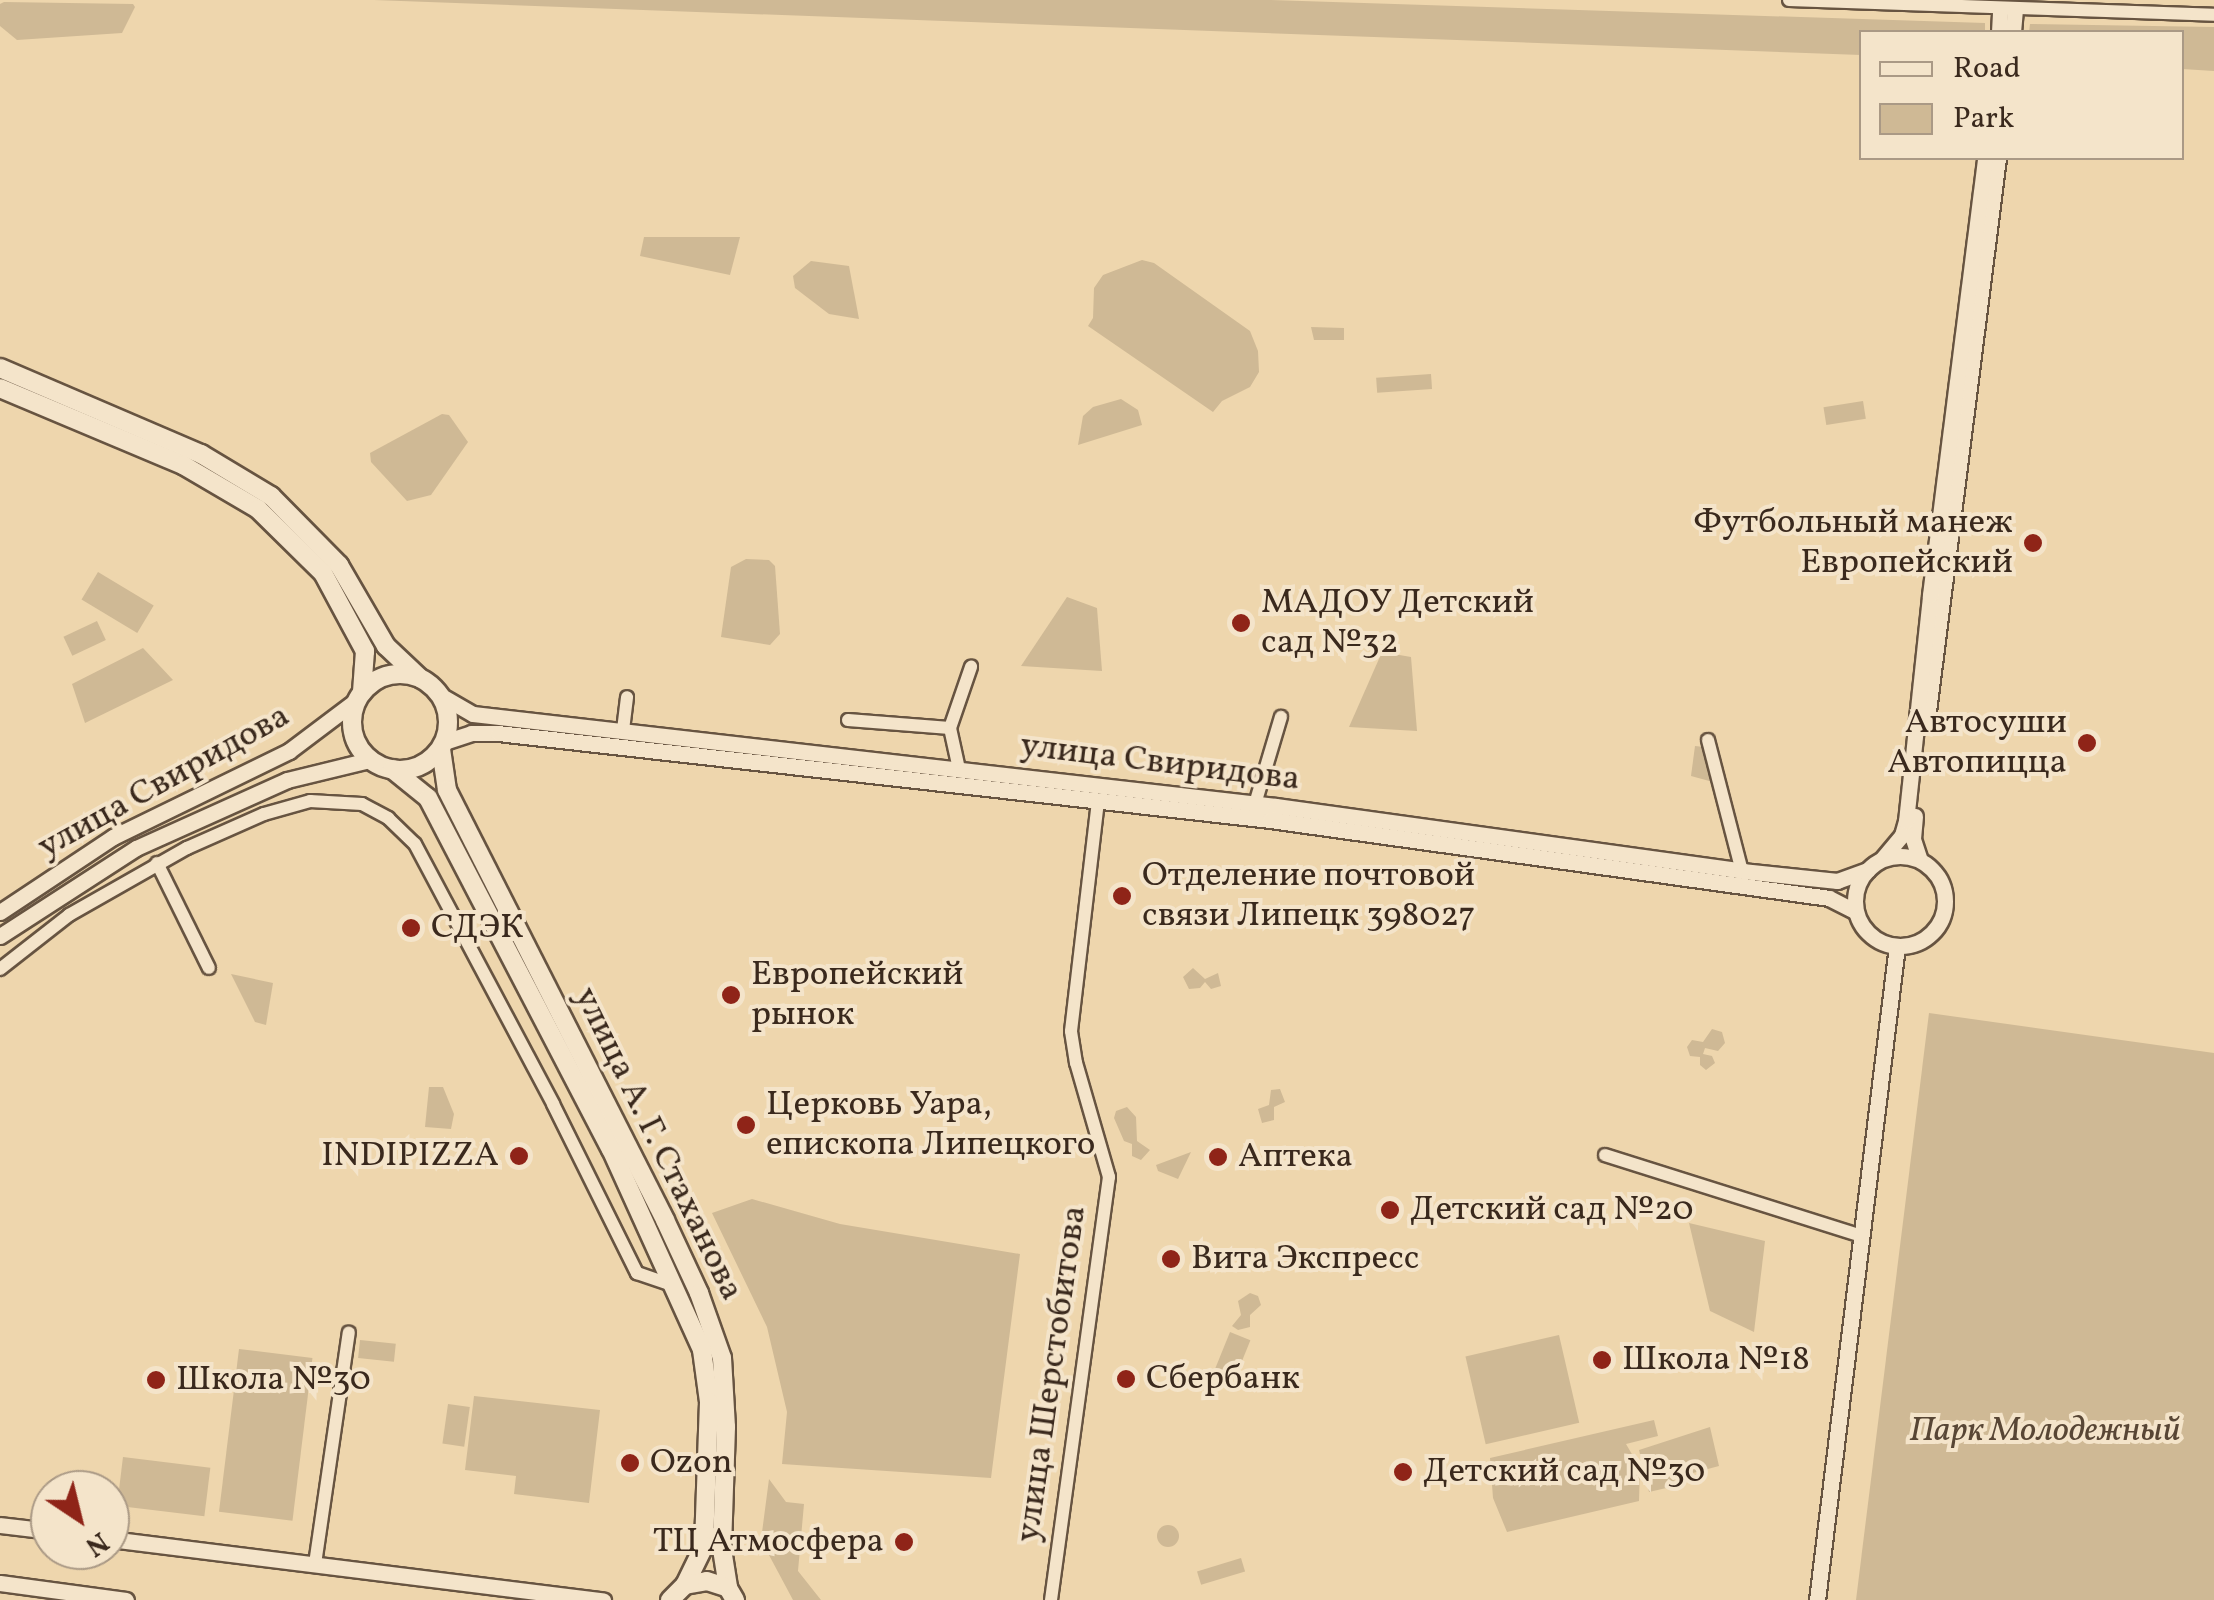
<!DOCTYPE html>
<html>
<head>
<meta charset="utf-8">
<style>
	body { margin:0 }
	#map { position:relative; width:2214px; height:1600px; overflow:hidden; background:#eed6ad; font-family:Vollkorn,serif }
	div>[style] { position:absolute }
	.green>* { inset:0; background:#cfb995; transform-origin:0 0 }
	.round { border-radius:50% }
	.roads { filter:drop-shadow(2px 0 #675441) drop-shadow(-2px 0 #675441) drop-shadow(0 2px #675441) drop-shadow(0 -2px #675441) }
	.minor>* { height:12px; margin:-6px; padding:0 6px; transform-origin:6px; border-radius:6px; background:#f4e4ca }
	.tertiary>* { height:15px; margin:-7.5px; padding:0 7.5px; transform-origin:7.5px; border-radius:7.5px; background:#f4e4ca }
	.tertiary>.ring { margin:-7.5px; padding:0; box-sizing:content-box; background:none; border:15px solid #f4e4ca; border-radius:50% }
	.secondary>* { height:18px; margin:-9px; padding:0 9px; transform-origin:9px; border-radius:9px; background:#f4e4ca }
	.secondary>.ring { margin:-9px; padding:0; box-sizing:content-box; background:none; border:18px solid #f4e4ca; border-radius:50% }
	.dots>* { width:28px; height:28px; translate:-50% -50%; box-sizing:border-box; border:5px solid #f4e4ca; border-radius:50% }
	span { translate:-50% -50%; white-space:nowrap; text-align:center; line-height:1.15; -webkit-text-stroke:8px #f4e4ca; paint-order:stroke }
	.poi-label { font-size:35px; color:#3a291d }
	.right { translate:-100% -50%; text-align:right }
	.left { translate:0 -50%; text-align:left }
	.street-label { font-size:35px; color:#3a291d }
	.park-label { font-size:35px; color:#584635; font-style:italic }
	.legend { position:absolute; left:1859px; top:30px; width:325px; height:130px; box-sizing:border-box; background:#f4e4ca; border:2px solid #aa9985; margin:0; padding:12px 18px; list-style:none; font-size:30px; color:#3a291d }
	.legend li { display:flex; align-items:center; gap:20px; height:50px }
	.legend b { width:50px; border:2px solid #aa9985 }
	.north { position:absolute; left:30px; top:1470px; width:100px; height:100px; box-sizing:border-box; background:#f4e4ca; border:2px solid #aa9985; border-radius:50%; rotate:145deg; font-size:28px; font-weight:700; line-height:40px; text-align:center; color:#3a291d }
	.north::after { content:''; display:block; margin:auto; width:35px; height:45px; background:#8f2418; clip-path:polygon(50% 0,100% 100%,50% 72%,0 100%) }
</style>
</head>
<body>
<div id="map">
	<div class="green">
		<div style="clip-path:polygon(374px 0,1271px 0,1985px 23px,1985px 32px,1862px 32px,1861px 55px)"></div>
		<div style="clip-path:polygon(4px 2px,133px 4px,135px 7px,122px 33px,17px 40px,0 26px,0 4px)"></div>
		<div style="clip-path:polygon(2030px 24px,2214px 27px,2214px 71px,2182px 69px,2182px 32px,2029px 32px)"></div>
		<div style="clip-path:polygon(644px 237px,740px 237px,730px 275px,640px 256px)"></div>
		<div style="clip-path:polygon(1142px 260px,1154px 263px,1250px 331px,1258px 351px,1259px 372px,1250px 387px,1222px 401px,1213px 412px,1088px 326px,1093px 318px,1094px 288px,1103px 275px)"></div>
		<div style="clip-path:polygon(811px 261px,849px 266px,859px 319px,829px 314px,795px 288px,793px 276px)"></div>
		<div style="clip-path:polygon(1311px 327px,1344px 328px,1344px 340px,1314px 340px)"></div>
		<div style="left:1431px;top:374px;width:15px;height:55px;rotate:86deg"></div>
		<div style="clip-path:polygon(1121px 399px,1138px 410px,1142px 425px,1078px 445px,1083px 416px,1093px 407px)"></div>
		<div style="left:1863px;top:401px;width:18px;height:40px;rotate:81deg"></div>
		<div style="clip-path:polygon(442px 414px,449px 415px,468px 442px,431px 495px,407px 501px,371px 462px,370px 453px)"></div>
		<div style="clip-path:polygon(746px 559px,769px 560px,775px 566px,780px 634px,770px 645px,721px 637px,731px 567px)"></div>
		<div style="left:98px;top:572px;width:65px;height:32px;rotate:31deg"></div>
		<div style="clip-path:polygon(1067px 597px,1097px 608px,1102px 671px,1021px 666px)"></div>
		<div style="left:97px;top:621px;width:21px;height:37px;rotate:65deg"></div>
		<div style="clip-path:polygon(143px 648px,173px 680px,85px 723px,72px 684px)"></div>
		<div style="clip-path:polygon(1382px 652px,1411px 657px,1417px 731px,1349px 727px)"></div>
		<div style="clip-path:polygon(1695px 746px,1704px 747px,1713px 782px,1691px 776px)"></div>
		<div style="clip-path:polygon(1193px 968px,1205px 979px,1218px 973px,1221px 986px,1211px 989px,1205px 982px,1200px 988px,1189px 989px,1183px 977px)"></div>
		<div style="clip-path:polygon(231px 974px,273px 983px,266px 1025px,255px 1022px)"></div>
		<div style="clip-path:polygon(1929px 1013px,2214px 1053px,2214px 1600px,1856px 1600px)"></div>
		<div style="clip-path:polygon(1712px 1029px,1722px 1032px,1725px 1043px,1718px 1051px,1705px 1048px,1703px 1054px,1712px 1056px,1715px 1063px,1706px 1070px,1700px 1065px,1700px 1057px,1690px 1056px,1687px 1047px,1692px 1040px,1703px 1042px)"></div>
		<div style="clip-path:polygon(429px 1087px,443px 1087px,454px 1114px,451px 1129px,425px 1127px)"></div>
		<div style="clip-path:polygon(1280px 1089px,1285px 1102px,1274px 1107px,1274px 1120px,1262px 1123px,1258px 1109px,1269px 1105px,1271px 1090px)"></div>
		<div style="clip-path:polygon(1127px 1107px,1136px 1117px,1137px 1141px,1150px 1150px,1141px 1160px,1132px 1156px,1132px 1144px,1124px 1141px,1114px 1118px,1116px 1111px)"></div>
		<div style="clip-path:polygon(1191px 1152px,1178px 1179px,1158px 1171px,1156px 1165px)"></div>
		<div style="clip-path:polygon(752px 1199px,840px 1224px,1020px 1254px,991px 1478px,782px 1464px,787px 1412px,767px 1327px,712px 1213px)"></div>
		<div style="clip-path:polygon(1689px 1223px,1765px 1241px,1754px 1332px,1710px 1311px)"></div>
		<div style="clip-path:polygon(1250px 1293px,1258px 1296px,1261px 1305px,1250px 1315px,1250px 1327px,1238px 1330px,1232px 1326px,1241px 1315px,1238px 1301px)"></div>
		<div style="left:1230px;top:1332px;width:22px;height:40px;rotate:22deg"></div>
		<div style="left:1559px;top:1335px;width:90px;height:96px;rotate:77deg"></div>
		<div style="left:360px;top:1340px;width:36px;height:18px;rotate:6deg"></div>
		<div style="left:239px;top:1349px;width:74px;height:164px;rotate:7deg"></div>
		<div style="clip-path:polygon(474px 1396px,600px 1410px,589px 1503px,514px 1494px,516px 1476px,465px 1470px)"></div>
		<div style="left:448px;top:1404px;width:22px;height:40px;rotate:8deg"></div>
		<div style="clip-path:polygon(1654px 1420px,1658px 1436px,1626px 1444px,1640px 1468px,1639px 1501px,1507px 1532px,1493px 1498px,1490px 1458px)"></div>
		<div style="clip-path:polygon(1710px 1427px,1719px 1466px,1674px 1478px,1675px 1486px,1649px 1492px,1639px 1450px)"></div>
		<div style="left:123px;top:1457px;width:88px;height:49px;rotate:7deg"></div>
		<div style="clip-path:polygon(769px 1479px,786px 1502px,804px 1504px,798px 1571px,821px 1600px,793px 1600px,761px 1540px)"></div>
		<div class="round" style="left:1157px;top:1525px;width:22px;height:22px"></div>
		<div style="left:1241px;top:1558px;width:14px;height:46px;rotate:73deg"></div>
	</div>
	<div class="roads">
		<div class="minor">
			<div style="left:1789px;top:0;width:425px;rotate:2deg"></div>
			<div style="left:848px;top:720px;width:102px;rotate:4.5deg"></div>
			<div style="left:623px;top:730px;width:33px;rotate:-83deg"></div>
			<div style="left:1708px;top:740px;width:135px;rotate:75.5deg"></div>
			<div style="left:959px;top:769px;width:42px;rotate:-102.4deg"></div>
			<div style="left:950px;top:728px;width:65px;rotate:-71deg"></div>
			<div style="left:1255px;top:804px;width:91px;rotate:-73.4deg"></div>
			<div style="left:157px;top:863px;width:117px;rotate:63.7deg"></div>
			<div style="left:0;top:969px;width:88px;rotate:-38deg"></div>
			<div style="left:69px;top:915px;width:136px;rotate:-29.6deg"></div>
			<div style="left:187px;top:848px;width:84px;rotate:-23.8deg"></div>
			<div style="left:264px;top:814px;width:48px;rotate:-15.8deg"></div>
			<div style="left:310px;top:801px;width:52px;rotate:3.3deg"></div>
			<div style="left:362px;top:804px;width:30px;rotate:28deg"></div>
			<div style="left:388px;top:818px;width:37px;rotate:44deg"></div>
			<div style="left:415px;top:844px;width:294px;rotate:62deg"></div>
			<div style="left:553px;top:1104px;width:189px;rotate:63.6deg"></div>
			<div style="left:637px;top:1273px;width:39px;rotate:19deg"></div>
			<div style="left:1605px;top:1155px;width:269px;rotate:17.5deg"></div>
			<div style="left:315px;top:1564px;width:234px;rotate:-81.7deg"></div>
			<div style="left:1051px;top:1600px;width:427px;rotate:-82.2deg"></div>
			<div style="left:1109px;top:1177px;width:119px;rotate:-106.1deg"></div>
			<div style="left:1076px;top:1063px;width:32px;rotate:-99deg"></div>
			<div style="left:1071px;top:1031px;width:231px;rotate:-83.3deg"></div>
		</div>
		<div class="tertiary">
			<div style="left:1999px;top:32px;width:22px;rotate:-87deg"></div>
			<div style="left:2013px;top:32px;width:21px;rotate:-85deg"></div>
			<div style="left:445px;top:698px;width:32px;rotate:30deg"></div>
			<div style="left:473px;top:714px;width:808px;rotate:6.54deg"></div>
			<div style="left:1276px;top:806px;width:471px;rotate:7.9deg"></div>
			<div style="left:1742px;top:871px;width:96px;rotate:6deg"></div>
			<div style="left:1837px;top:881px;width:33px;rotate:-20deg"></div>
			<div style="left:1927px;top:719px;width:565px;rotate:-82.79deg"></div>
			<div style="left:444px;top:742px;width:28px;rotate:-18deg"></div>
			<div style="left:471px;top:733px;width:27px"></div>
			<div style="left:498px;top:733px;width:777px;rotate:6.43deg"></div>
			<div style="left:1270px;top:820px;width:564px;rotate:7.94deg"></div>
			<div style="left:1829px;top:898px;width:30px;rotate:27deg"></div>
			<div style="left:1915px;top:816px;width:23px;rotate:95deg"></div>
			<div style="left:1913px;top:839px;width:22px;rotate:72deg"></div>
			<div class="ring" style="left:1855px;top:856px;width:75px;height:75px"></div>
			<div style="left:1882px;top:859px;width:31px;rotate:-50deg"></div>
			<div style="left:1902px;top:835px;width:15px;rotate:-74deg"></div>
			<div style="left:1906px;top:821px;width:227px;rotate:-83.9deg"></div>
			<div style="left:1930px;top:595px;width:440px;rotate:-82.8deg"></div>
			<div style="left:0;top:912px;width:136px;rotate:-33.6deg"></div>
			<div style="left:113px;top:837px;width:196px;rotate:-26deg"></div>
			<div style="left:289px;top:751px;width:81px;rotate:-37deg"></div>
			<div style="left:0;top:936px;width:162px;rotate:-32.9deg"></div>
			<div style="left:136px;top:848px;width:166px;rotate:-24.2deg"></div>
			<div style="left:287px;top:780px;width:84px;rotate:-13.7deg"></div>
			<div style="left:0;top:1525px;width:50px;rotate:6.8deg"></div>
			<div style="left:110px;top:1539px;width:497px;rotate:7.1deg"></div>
			<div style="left:0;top:1583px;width:127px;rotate:7.7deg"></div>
			<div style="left:1817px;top:1600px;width:659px;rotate:-83.03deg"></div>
		</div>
		<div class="secondary">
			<div style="left:0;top:368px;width:219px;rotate:23.2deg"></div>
			<div style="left:201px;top:454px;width:82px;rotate:31deg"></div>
			<div style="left:271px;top:496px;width:97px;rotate:45.4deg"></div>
			<div style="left:339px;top:565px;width:94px;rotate:59.9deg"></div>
			<div style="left:386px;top:646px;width:47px;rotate:43.3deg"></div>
			<div style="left:0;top:388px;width:199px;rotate:22.8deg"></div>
			<div style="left:183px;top:465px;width:87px;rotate:30.4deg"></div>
			<div style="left:258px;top:509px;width:91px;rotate:44.6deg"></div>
			<div style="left:323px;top:573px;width:89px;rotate:61.7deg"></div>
			<div style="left:365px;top:651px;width:41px;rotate:94.2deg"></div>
			<div class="ring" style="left:352px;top:674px;width:78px;height:78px"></div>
			<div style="left:441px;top:749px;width:41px;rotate:81.7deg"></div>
			<div style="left:447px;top:790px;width:482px;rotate:63.1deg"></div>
			<div style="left:665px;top:1220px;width:81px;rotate:65deg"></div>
			<div style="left:699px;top:1293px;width:69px;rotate:70.5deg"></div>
			<div style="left:722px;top:1358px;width:69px;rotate:86.7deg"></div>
			<div style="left:726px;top:1427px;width:122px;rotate:91.9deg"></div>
			<div style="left:722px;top:1549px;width:39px;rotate:81deg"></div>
			<div style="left:392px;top:769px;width:46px;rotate:38.9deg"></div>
			<div style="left:428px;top:798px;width:396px;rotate:62.5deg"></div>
			<div style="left:611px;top:1149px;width:221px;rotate:65.6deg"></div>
			<div style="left:702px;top:1350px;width:52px;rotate:82.3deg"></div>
			<div style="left:709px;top:1402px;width:144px;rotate:92deg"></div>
			<div style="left:704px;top:1546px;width:43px;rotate:116deg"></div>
			<div style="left:670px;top:1600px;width:21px;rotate:-45deg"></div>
			<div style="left:685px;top:1585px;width:22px;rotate:-10deg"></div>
			<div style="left:707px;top:1581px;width:22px;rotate:18deg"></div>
			<div style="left:728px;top:1588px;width:14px;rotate:60deg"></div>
		</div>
	</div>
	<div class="dots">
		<div style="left:2033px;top:543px;background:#8f2418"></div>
		<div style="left:1241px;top:623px;background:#8f2418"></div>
		<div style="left:2087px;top:743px;background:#8f2418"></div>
		<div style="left:1122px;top:896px;background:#8f2418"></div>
		<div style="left:411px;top:928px;background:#8f2418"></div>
		<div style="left:731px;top:995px;background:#8f2418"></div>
		<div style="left:746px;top:1125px;background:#8f2418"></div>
		<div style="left:519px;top:1156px;background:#8f2418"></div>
		<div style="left:1218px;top:1157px;background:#8f2418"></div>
		<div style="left:1390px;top:1210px;background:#8f2418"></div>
		<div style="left:1171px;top:1259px;background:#8f2418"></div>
		<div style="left:1602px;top:1360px;background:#8f2418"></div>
		<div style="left:1126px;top:1379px;background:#8f2418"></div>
		<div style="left:156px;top:1380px;background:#8f2418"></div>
		<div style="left:630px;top:1463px;background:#8f2418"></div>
		<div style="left:1403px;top:1472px;background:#8f2418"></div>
		<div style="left:904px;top:1542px;background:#8f2418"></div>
	</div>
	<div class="poi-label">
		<span class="right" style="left:2013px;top:543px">Футбольный манеж<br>Европейский</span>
		<span class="left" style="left:1261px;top:623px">МАДОУ Детский<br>сад №32</span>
		<span class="right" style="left:2067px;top:743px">Автосуши<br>Автопицца</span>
		<span class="left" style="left:1142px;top:896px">Отделение почтовой<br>связи Липецк 398027</span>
		<span class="left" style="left:431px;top:928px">СДЭК</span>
		<span class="left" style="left:751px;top:995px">Европейский<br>рынок</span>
		<span class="left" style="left:766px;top:1125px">Церковь Уара,<br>епископа Липецкого</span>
		<span class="right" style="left:499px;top:1156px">INDIPIZZA</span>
		<span class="left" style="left:1238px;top:1157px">Аптека</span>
		<span class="left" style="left:1410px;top:1210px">Детский сад №20</span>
		<span class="left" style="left:1191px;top:1259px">Вита Экспресс</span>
		<span class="left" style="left:1622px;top:1360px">Школа №18</span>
		<span class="left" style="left:1146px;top:1379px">Сбербанк</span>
		<span class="left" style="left:176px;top:1380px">Школа №30</span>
		<span class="left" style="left:650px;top:1463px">Ozon</span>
		<span class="left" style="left:1423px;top:1472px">Детский сад №30</span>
		<span class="right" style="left:884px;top:1542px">ТЦ Атмосфера</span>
	</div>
	<div class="street-label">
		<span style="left:1160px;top:763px;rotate:7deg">улица Свиридова</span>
		<span style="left:164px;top:782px;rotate:-29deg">улица Свиридова</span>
		<span style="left:658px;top:1144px;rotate:64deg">улица А. Г. Стаханова</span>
		<span style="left:1052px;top:1374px;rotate:-82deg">улица Шерстобитова</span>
	</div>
	<div class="park-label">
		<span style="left:2045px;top:1431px">Парк Молодежный</span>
	</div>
	<ul class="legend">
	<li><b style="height:12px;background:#f4e4ca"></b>Road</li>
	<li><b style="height:28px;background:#cfb995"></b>Park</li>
	</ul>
	<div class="north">N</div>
</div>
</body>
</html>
